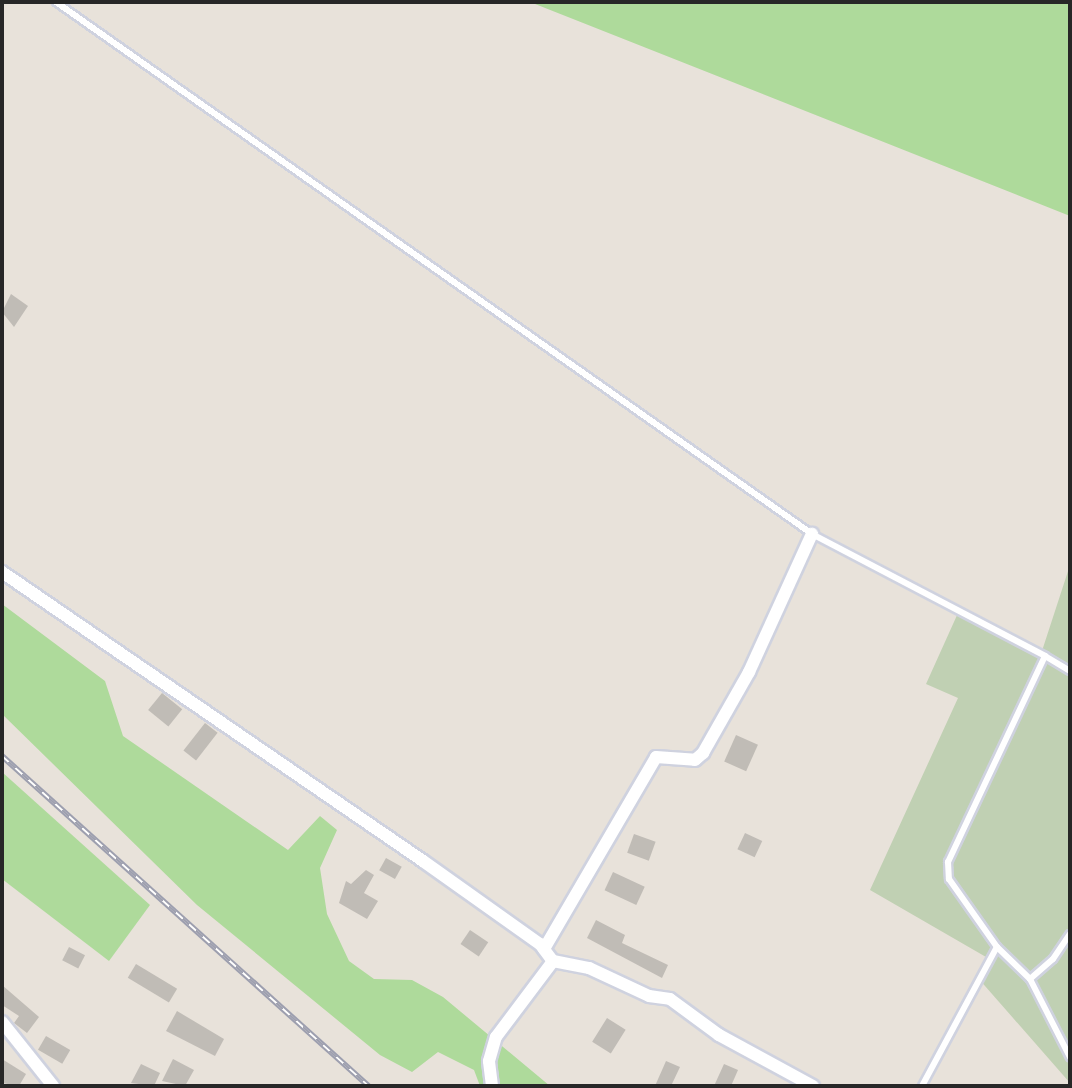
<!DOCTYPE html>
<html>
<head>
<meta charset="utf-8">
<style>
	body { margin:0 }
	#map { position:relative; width:1072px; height:1088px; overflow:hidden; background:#e8e2da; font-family:"Noto Sans",sans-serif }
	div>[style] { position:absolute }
	.green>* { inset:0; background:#aeda9b }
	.cemetery>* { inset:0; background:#c0d0b3 }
	.building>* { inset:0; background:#c0bcb6; transform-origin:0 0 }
	.roads { filter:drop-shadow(2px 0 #cfd2df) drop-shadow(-2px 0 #cfd2df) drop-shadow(0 2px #cfd2df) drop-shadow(0 -2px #cfd2df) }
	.lane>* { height:6px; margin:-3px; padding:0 3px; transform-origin:3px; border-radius:3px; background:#fff }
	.street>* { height:12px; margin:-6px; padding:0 6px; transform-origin:6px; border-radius:6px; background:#fff }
	.rail>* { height:6px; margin-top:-3px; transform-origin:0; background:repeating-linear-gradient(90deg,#fff 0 9px,#9d9faf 0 18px); box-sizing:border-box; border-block:2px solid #9d9faf }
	span { translate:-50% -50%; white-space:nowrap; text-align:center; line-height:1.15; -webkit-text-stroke:6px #fff; paint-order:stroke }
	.frame { position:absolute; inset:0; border:4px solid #272727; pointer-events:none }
</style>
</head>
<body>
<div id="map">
	<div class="green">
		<div style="clip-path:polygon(530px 2px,1070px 2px,1070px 216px,808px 112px)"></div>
		<div style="clip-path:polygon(2px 604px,105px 681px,123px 736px,288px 850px,320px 816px,337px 830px,320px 868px,327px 914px,349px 961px,374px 979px,412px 980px,443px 997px,550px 1086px,480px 1086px,474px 1070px,438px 1052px,412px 1072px,380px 1055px,197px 905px,2px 714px)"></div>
		<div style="clip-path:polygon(2px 772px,150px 905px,109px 961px,2px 879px)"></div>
	</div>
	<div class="cemetery">
		<div style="clip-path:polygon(1070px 565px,1070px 1083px,978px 978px,986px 957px,870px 890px,958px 698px,926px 684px,958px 613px,1040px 657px)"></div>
	</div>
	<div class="building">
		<div style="clip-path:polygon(11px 294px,28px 306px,14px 327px,2px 312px)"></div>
		<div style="left:162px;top:693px;width:26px;height:22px;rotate:39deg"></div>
		<div style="left:205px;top:723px;width:16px;height:35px;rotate:38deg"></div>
		<div style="left:736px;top:735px;width:24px;height:29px;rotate:24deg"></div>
		<div style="left:745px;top:833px;width:19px;height:18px;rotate:25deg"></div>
		<div style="left:634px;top:834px;width:23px;height:20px;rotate:20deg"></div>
		<div style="left:386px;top:858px;width:18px;height:14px;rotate:29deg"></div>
		<div style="clip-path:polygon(366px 870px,374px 875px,364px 893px,378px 901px,367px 919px,339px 903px,346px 881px,351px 884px)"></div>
		<div style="left:613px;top:872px;width:35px;height:20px;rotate:25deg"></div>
		<div style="clip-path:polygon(596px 920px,625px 935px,622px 943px,668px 965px,662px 978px,587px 938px)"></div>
		<div style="left:470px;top:930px;width:22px;height:17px;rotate:34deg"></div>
		<div style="left:69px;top:947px;width:18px;height:15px;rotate:27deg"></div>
		<div style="left:136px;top:964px;width:48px;height:16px;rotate:31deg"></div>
		<div style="clip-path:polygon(2px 985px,39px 1017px,27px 1033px,14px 1023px,19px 1016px,2px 1005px)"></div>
		<div style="clip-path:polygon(177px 1011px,224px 1039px,215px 1056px,166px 1031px)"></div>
		<div style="left:607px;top:1018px;width:22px;height:28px;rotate:32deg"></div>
		<div style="left:46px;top:1036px;width:28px;height:16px;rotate:30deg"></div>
		<div style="clip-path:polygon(2px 1059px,26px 1074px,19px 1086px,2px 1083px)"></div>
		<div style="clip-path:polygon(173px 1059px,194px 1070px,185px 1086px,162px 1081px)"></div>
		<div style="clip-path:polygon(666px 1061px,680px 1067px,671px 1086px,655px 1086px)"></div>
		<div style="clip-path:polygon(141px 1064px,160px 1073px,154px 1086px,131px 1083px)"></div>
		<div style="clip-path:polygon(724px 1064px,738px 1070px,731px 1086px,714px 1086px)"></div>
	</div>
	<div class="roads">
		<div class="lane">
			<div style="left:56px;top:2px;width:924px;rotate:35.13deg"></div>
			<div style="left:812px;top:534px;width:263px;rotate:27.6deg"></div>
			<div style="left:1045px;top:656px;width:228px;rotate:115.2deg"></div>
			<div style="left:948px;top:862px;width:17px;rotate:87deg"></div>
			<div style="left:949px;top:879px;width:83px;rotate:54.8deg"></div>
			<div style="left:997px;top:947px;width:46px;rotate:44.1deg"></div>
			<div style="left:1030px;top:979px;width:30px;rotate:-41deg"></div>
			<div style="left:1053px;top:959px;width:30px;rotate:-56deg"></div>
			<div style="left:1045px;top:656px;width:29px;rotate:31deg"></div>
			<div style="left:1030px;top:979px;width:88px;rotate:62.9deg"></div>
			<div style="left:922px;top:1086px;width:158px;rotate:-61.7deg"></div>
		</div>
		<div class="street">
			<div style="left:2px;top:572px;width:511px;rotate:34.47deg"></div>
			<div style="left:423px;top:861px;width:143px;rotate:35.4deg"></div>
			<div style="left:540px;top:944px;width:21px;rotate:53deg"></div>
			<div style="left:553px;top:961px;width:37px;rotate:11deg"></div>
			<div style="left:589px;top:968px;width:66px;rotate:25deg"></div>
			<div style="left:649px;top:996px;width:21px;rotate:8deg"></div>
			<div style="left:670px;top:999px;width:61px;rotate:36.3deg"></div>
			<div style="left:719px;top:1035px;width:107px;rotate:28.5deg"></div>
			<div style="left:544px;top:949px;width:222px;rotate:-59.7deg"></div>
			<div style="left:656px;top:757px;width:39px;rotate:4deg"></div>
			<div style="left:695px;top:760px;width:11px;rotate:-41deg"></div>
			<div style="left:703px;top:753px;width:93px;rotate:-60.4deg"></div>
			<div style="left:749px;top:672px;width:152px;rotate:-65.5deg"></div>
			<div style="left:2px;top:1022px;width:82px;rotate:51.4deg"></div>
			<div style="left:492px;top:1086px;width:25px;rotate:-97deg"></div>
			<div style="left:489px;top:1061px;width:25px;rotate:-74deg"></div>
			<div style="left:496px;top:1037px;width:95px;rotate:-53.1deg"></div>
		</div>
	</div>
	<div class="rail">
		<div style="left:2px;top:756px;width:493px;rotate:42deg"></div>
	</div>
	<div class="frame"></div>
</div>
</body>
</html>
